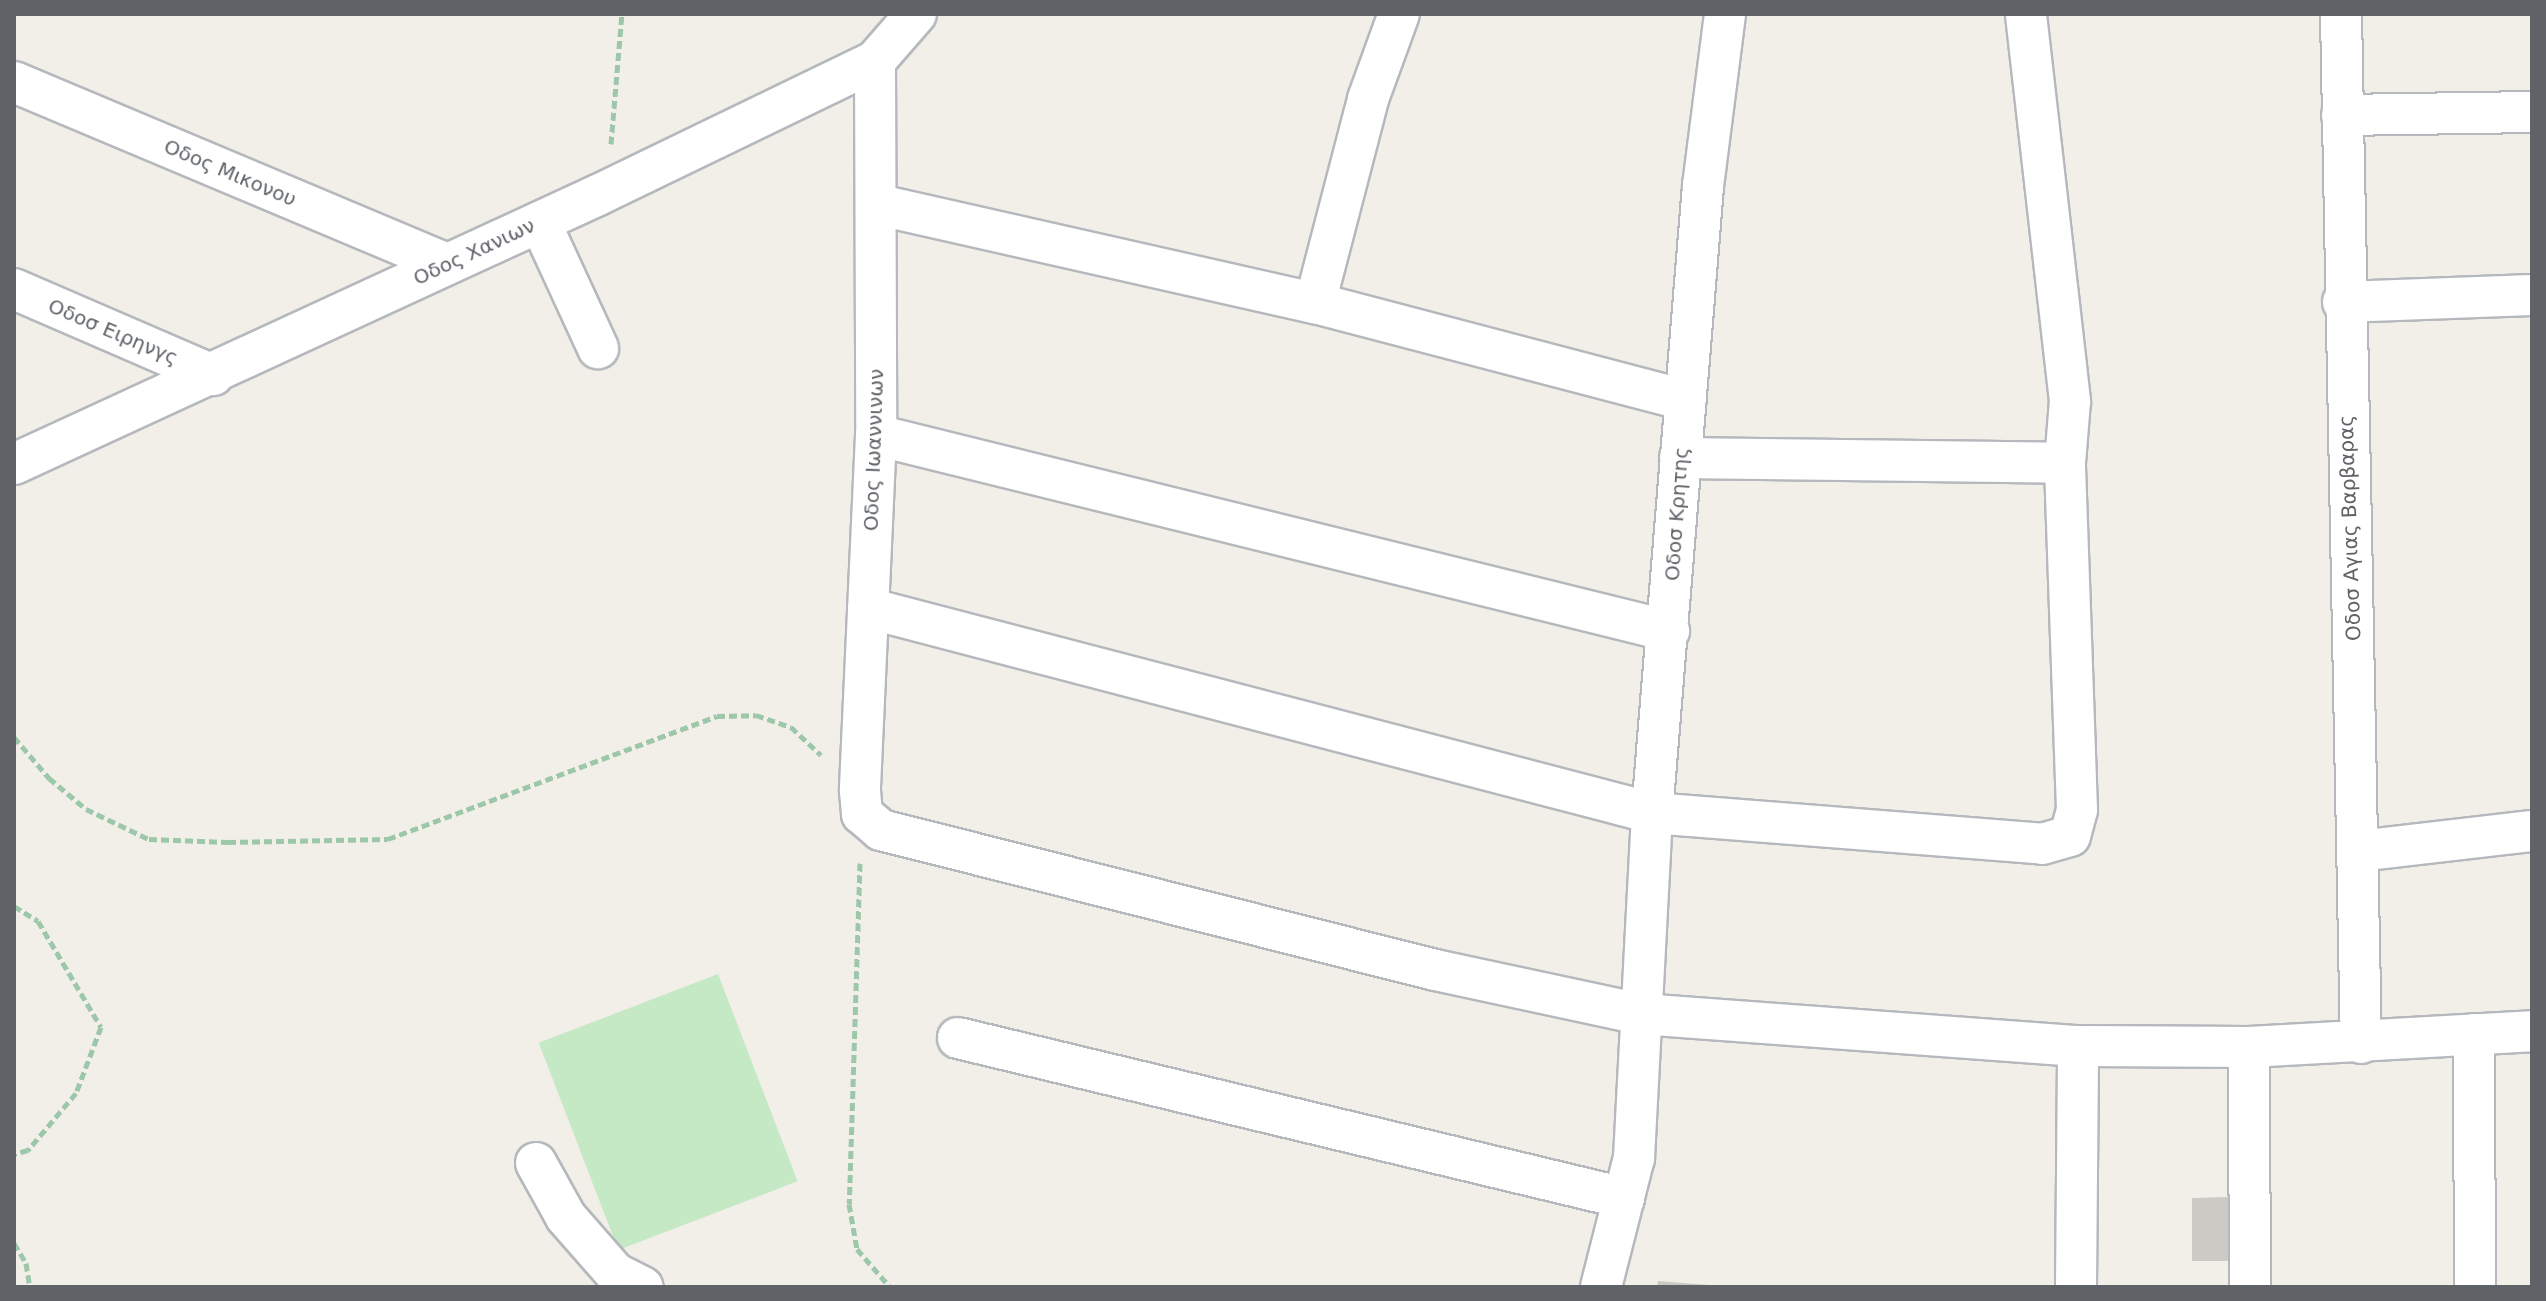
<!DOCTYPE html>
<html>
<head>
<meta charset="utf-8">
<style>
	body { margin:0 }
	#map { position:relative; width:2546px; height:1301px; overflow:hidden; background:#f1efe8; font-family:"DejaVu Sans",sans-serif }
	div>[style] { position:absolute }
	.green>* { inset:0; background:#c5e8c5; transform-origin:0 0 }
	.building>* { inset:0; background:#cccac5 }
	.path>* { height:5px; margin-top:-2.5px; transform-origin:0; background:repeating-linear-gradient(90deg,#9cc7a9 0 8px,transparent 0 12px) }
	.roads { filter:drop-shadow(2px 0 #b5b8bc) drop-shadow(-2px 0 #b5b8bc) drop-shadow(0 2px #b5b8bc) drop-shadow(0 -2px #b5b8bc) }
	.minor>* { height:40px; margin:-20px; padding:0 20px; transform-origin:20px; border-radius:20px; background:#fff }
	span { translate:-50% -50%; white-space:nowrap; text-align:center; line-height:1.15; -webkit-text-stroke:8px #fff; paint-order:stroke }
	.street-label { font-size:20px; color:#5f6368 }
	.frame { position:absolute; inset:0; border:16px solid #5f6368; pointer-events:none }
</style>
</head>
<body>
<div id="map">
	<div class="green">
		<div style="left:718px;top:974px;width:222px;height:192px;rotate:69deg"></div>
	</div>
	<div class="building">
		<div style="clip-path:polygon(2228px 1197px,2234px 1261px,2192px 1261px,2192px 1198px)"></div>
		<div style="clip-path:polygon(1658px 1281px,1710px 1285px,1710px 1287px,1657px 1287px)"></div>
	</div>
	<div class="path">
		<div style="left:611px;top:144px;width:130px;rotate:-85.2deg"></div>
		<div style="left:14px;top:737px;width:54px;rotate:49.5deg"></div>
		<div style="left:49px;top:778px;width:48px;rotate:40deg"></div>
		<div style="left:86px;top:809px;width:70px;rotate:25.5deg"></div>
		<div style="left:149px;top:839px;width:79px;rotate:2.2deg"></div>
		<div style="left:228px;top:842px;width:160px;rotate:-1.1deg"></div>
		<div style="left:388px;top:839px;width:351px;rotate:-20.5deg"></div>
		<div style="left:717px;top:716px;width:39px;rotate:-1deg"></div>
		<div style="left:756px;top:715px;width:37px;rotate:19deg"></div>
		<div style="left:791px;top:727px;width:41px;rotate:43deg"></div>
		<div style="left:860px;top:863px;width:341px;rotate:91.8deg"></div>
		<div style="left:849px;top:1204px;width:46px;rotate:79.9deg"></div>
		<div style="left:857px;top:1249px;width:50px;rotate:49deg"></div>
		<div style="left:14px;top:906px;width:28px;rotate:32deg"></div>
		<div style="left:38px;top:921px;width:123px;rotate:59.3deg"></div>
		<div style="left:101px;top:1027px;width:71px;rotate:110.7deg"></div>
		<div style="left:76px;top:1093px;width:75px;rotate:130.1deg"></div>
		<div style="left:28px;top:1150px;width:15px;rotate:164deg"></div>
		<div style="left:14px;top:1243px;width:23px;rotate:59deg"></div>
		<div style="left:26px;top:1263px;width:24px;rotate:81deg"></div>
	</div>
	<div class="roads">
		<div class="minor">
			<div style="left:2341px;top:14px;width:1029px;rotate:88.89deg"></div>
			<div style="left:875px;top:61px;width:374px;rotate:89.8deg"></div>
			<div style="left:876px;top:435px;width:356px;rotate:92.6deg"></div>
			<div style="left:860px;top:791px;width:23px;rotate:85deg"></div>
			<div style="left:862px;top:814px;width:25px;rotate:40deg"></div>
			<div style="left:881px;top:830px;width:571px;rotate:14.18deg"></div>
			<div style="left:1435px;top:970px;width:211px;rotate:12.1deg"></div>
			<div style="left:1641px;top:1014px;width:438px;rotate:4.2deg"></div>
			<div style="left:2078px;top:1046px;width:171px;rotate:0.3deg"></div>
			<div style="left:2249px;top:1047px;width:283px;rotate:-3.2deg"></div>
			<div style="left:14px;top:82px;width:469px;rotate:22.8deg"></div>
			<div style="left:2342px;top:115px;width:190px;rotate:-0.9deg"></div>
			<div style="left:879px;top:205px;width:447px;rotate:12.7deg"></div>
			<div style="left:1315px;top:303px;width:383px;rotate:14.7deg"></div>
			<div style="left:540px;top:222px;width:139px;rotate:65.3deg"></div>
			<div style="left:14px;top:289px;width:217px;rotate:23.4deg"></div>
			<div style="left:2343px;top:302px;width:189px;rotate:-2.1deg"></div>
			<div style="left:1315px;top:303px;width:211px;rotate:-75.4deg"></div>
			<div style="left:1368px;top:99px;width:90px;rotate:-70deg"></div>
			<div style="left:876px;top:435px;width:817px;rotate:13.88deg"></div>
			<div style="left:1680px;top:458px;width:385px;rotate:0.7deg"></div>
			<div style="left:14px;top:464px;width:643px;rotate:-24.73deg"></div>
			<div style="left:598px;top:195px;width:308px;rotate:-25.8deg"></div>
			<div style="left:875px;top:61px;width:62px;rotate:-48.9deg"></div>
			<div style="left:868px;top:608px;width:810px;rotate:14.65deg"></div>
			<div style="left:1652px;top:813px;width:391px;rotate:4.5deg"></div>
			<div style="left:2042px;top:844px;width:29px;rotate:-16deg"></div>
			<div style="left:2070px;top:836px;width:27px;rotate:-75deg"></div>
			<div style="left:2077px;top:810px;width:347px;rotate:-92deg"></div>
			<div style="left:2065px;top:463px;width:62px;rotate:-85.4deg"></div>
			<div style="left:2070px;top:401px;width:389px;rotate:-96.5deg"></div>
			<div style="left:2358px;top:851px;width:175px;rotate:-6.6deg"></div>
			<div style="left:2474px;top:1034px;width:253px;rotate:89.8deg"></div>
			<div style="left:958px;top:1038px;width:685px;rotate:13.51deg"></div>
			<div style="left:2249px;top:1047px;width:240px;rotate:89.8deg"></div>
			<div style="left:536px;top:1163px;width:62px;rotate:60.9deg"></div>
			<div style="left:566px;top:1217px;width:74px;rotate:48.8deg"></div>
			<div style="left:615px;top:1273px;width:31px;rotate:27deg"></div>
			<div style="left:1601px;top:1287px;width:133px;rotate:-75.7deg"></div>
			<div style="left:1634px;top:1158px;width:345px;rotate:-87deg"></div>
			<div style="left:1652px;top:813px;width:629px;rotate:-85.35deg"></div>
			<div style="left:1703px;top:186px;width:173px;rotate:-82.7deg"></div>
			<div style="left:2076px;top:1287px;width:241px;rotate:-89.5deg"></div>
		</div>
	</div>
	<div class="street-label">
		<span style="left:230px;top:173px;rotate:23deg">Οδος Μικονου</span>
		<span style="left:474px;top:252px;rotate:-25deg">Οδος Χανιων</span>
		<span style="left:113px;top:332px;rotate:23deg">Οδοσ Ειρηνγς</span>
		<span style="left:874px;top:450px;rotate:-88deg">Οδος Ιωαννινων</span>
		<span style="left:1677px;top:514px;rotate:-86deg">Οδοσ Κρητης</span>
		<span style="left:2350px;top:528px;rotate:-92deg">Οδοσ Αγιας Βαρβαρας</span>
	</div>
	<div class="frame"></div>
</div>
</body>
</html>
